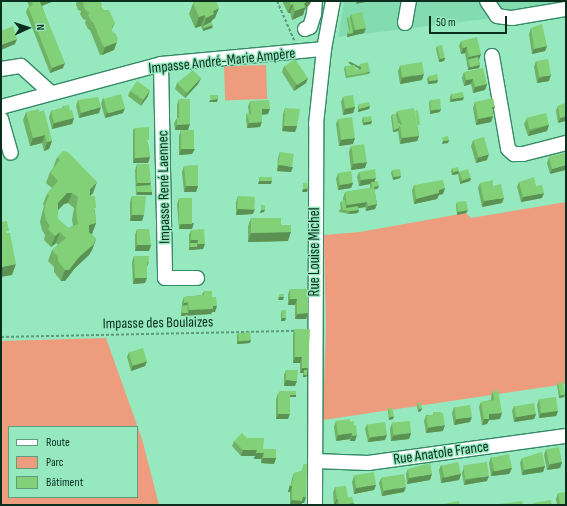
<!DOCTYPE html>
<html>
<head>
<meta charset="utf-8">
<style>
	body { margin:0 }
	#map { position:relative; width:567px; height:506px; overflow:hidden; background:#96e8bf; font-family:"Sofia Sans Condensed",sans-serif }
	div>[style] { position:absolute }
	.built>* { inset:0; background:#82dcb0 }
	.green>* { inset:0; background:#ed9c7e; transform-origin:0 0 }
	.path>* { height:2px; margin-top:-1px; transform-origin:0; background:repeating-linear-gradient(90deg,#5b9a7c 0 3px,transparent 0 5px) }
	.roads { filter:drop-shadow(1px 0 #358a65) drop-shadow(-1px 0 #358a65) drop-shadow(0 1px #358a65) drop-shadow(0 -1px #358a65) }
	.minor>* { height:14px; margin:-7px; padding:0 7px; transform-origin:7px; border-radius:7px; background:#fff }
	.wall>* { inset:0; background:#70b366 }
	.shaded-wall>* { inset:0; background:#5b9253; transform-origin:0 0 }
	.building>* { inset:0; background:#82d077; transform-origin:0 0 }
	span { translate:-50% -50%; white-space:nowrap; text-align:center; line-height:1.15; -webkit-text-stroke:3px #96e8bf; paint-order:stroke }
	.street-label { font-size:15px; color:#092e1e }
	.frame { position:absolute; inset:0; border:2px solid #092e1e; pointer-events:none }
	.legend { position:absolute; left:8px; top:426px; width:130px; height:72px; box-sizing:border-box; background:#96e8bf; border:1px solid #5e9e7f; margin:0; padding:5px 7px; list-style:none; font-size:12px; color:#092e1e }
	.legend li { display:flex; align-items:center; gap:8px; height:20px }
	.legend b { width:20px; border:1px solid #5e9e7f }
	.north { position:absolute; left:8px; top:8px; width:40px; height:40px; -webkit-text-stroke:3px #96e8bf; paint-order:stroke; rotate:87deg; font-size:11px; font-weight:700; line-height:16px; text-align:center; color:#092e1e }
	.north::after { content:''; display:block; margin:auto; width:14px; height:18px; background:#092e1e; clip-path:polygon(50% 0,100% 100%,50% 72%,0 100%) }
	.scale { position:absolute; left:429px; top:16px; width:78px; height:18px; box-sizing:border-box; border:2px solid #092e1e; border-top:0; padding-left:5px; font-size:12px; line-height:14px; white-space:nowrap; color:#092e1e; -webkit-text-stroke:3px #96e8bf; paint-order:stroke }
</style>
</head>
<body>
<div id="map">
	<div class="built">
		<div style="clip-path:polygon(344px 1px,566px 1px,566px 9px,338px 37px)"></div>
	</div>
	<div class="green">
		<div style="left:266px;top:65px;width:34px;height:42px;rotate:88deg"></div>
		<div style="clip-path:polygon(566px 202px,566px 384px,323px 420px,326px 326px,324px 235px,360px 232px,466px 213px,471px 218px)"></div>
		<div style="clip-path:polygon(evenodd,106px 338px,142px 439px,159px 505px,1px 505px,1px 341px,106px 338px,9px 427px,137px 427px,137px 497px,9px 497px,9px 427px)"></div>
	</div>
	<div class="path">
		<div style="left:277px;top:1px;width:43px;rotate:66.4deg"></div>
		<div style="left:1px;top:337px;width:295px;rotate:-1.2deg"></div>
	</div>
	<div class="roads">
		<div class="minor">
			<div style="left:487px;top:1px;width:18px;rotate:56deg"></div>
			<div style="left:497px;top:16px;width:15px;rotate:8deg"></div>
			<div style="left:512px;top:18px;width:55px;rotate:-9.5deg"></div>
			<div style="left:405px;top:23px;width:22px;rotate:-80deg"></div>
			<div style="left:305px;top:29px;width:5px;rotate:-22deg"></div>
			<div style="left:310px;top:27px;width:14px;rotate:-73deg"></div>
			<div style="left:314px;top:14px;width:13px;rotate:-86deg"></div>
			<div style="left:492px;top:56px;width:94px;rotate:80.2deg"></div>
			<div style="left:508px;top:149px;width:8px;rotate:40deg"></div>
			<div style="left:514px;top:154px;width:9px"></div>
			<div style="left:523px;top:154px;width:44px;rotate:-14.3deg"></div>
			<div style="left:161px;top:64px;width:214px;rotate:88.9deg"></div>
			<div style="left:165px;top:278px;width:32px"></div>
			<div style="left:1px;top:69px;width:20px;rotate:-9deg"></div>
			<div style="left:21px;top:66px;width:40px;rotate:42deg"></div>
			<div style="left:1px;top:107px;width:166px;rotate:-15deg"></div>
			<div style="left:161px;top:64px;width:164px;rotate:-5.3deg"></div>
			<div style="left:1px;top:119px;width:35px;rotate:74deg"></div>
			<div style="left:315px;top:461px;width:53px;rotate:2.2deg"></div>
			<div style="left:368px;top:463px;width:200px;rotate:-7.8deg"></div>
			<div style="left:315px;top:505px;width:381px;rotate:-89.8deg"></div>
			<div style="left:316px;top:124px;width:75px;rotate:-83.9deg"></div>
			<div style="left:324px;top:49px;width:49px;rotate:-79.4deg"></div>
		</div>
	</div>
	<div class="wall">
		<div style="clip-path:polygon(27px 1px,54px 1px,42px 6px,63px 68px,50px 73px,26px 12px,28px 7px,29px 6px)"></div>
		<div style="clip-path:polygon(77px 1px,100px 1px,101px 7px,115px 23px,112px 29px,114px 50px,102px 55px,100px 55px,90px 30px,88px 29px,85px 23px,86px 20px,83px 19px,80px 14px,81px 11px,78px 10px,76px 4px)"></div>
		<div style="clip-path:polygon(194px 1px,216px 1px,215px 18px,212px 20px,211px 22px,212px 28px,203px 31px,201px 26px,195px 28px,189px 14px)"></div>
		<div style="clip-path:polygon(282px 1px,311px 1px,310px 4px,305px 9px,303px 15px,292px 20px,290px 13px,288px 13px)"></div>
		<div style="clip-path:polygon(351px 14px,364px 33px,347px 37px,347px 34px,348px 31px,349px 31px,347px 20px,348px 17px,350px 17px)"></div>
		<div style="clip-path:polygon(531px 28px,547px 46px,545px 51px,532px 54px,529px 34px)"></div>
		<div style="clip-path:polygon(461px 41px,479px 60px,480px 65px,479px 68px,468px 70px,465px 53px,461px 54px,459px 46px)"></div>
		<div style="clip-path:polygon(437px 46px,445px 58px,444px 61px,439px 62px,436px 49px)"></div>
		<div style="clip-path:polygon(536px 61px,549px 81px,537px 83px,534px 67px)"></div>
		<div style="clip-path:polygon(360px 64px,369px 74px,346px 78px,344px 69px,345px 66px,356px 70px,359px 69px,359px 67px)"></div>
		<div style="clip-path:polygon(284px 66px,306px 83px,294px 91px,282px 72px)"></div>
		<div style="clip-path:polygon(400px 66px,422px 80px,400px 84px,398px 71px)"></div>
		<div style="clip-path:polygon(464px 72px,487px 84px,485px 90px,473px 93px,471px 84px,464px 86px,462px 78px)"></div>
		<div style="clip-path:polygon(429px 76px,438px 80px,437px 83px,428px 84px,427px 79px)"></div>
		<div style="clip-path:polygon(201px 78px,198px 84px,185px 98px,175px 89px,177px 83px)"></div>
		<div style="clip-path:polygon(130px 91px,148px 96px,141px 106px,128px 96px)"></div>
		<div style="clip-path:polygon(451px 94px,463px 100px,450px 102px,450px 97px)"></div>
		<div style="clip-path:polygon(343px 97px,355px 107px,353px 113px,343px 115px,341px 102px)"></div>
		<div style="clip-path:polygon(103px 98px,123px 113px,105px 118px,101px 104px)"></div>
		<div style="clip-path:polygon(179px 99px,188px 130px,192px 154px,179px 155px,179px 136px,181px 130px,175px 130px,174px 123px,177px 118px,177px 105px)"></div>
		<div style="clip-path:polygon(78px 100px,99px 113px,79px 118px,76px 106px)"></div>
		<div style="clip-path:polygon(430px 100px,440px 112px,430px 114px,429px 103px)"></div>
		<div style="clip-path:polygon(250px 101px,268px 114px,262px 115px,260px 127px,247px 128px,246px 116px,247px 113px,249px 113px,248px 107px)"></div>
		<div style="clip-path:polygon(475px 102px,493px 112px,493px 116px,491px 122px,476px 125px,473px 108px)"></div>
		<div style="clip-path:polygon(566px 103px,558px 123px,556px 111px,558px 106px)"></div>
		<div style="clip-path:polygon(359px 104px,370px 106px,369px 109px,358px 112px,358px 107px)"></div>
		<div style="clip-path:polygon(63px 106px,70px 111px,74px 118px,72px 124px,52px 129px,49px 117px,51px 111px,62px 108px)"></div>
		<div style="clip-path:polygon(285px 108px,297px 126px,295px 132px,282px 131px,283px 114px)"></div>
		<div style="clip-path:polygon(397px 111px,419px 128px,418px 128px,419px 136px,417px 141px,400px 144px,398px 131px,393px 132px,391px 117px,392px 114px,396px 114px)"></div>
		<div style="clip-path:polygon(26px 112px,39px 112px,52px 141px,49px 149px,44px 151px,42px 143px,30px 146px,23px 120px)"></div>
		<div style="clip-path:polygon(363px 117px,372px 121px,371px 124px,363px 125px,362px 120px)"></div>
		<div style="clip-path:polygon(527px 118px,549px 125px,547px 131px,528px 136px,524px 124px)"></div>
		<div style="clip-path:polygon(338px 119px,353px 144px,339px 146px,336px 124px)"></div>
		<div style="clip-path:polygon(134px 128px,148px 143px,150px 157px,148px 163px,133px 163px,133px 131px)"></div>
		<div style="clip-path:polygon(473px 140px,487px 160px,476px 163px,471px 146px)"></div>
		<div style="clip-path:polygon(351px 146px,365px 168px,351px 170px,349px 152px)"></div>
		<div style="clip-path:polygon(280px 152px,291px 172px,277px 171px,278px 158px)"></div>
		<div style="clip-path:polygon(566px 153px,550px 174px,547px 163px,549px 157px)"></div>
		<div style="clip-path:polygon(evenodd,57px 157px,93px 193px,90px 196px,95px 211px,96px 223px,92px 234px,91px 234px,96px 239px,92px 250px,89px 255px,75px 268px,65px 281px,61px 281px,54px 272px,54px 267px,48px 261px,52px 250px,58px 245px,56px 243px,51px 247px,44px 240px,45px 235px,42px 230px,40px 222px,42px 213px,44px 206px,43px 204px,47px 194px,52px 188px,46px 183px,50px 172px,53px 168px,57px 157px,68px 203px,74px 208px,72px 220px,73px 226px,68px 228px,58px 219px,58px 210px,64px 204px,68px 203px)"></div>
		<div style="clip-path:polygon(137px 164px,150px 185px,151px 195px,136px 195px,135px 170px)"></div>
		<div style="clip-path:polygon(184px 166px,198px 186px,196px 192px,184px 192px,182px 172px)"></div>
		<div style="clip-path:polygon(452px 168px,459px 171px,458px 174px,452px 175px,451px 171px)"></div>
		<div style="clip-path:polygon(392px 170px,401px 176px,400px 178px,393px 180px,391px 173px)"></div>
		<div style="clip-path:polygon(359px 172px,375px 181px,379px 186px,377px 189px,374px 189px,377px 204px,375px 209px,366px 211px,365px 207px,359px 208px,358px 213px,349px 214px,339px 212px,340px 209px,341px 209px,340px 204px,341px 201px,343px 201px,343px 198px,345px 192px,370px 188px,370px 184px,359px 186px,357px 177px)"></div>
		<div style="clip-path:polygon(459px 172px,471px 178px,470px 181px,460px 184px,458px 174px)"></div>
		<div style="clip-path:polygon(338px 173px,353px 183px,351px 188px,338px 190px,336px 179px)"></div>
		<div style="clip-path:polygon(519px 182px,536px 186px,542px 198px,521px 202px,517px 187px)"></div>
		<div style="clip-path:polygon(480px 183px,493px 186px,502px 203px,482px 207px,478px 188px)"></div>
		<div style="clip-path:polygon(414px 185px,445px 188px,443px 194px,439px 195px,437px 199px,414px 204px,412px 191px)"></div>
		<div style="clip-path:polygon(132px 196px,142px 221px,130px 221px,130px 202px)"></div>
		<div style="clip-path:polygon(238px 196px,253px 214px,236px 215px,236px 202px)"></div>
		<div style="clip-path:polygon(179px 198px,192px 229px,179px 229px,177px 204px)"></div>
		<div style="clip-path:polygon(457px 202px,468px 210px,466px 213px,457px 215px,456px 205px)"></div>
		<div style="clip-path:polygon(251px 218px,281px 225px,288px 241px,248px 242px,248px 226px)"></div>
		<div style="clip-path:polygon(137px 229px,151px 245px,149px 251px,135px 251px,135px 235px)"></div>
		<div style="clip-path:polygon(191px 230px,203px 249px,189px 250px,189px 235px)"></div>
		<div style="clip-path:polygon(134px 256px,149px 262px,147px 267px,145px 283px,133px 284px,132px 262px)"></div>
		<div style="clip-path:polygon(290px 289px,308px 313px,306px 319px,295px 319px,295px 305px,288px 305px,288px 295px)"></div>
		<div style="clip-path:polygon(204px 291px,215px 312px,212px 312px,211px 314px,181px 316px,182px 302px,184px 297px,202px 295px)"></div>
		<div style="clip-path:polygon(282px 310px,285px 321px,281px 321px,281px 313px)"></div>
		<div style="clip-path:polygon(295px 329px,308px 368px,306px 377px,303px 377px,303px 373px,300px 373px,300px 363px,293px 363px,293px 334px)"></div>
		<div style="clip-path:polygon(238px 333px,250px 343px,237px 344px,237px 335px)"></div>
		<div style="clip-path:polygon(129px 352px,147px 361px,145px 366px,131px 371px,127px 357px)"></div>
		<div style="clip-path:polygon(286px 370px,295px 386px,284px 386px,284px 375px)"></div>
		<div style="clip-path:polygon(558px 383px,564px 397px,559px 398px,557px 385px)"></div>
		<div style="clip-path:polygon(280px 391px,295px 397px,290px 397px,290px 413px,288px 419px,276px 419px,276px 399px,278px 393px,279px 393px)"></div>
		<div style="clip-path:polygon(493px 391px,500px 419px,489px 420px,487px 424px,482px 425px,479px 407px,481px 402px,491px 400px,491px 397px)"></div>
		<div style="clip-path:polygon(539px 399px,558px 411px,556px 416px,539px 418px,537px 405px)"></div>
		<div style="clip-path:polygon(418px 403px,421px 411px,418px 412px,417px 406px)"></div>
		<div style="clip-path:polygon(514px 406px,536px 414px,534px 419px,514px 422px,512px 411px)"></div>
		<div style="clip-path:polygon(454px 407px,470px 422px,454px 425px,452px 413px)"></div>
		<div style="clip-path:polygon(389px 408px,393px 419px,389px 420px,388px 411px)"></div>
		<div style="clip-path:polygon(433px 413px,443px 431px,426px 433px,424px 421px,426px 415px,433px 415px)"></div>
		<div style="clip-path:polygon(336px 421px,350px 422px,355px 441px,350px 441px,350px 439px,336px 441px,334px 427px)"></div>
		<div style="clip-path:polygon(392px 423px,411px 433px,409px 439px,391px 441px,390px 429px)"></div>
		<div style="clip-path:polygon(367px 424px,385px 440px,368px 442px,365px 429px)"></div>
		<div style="clip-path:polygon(247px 438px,263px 449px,276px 458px,274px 464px,261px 463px,261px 459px,254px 459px,255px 456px,241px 456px,232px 446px,234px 441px)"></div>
		<div style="clip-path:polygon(546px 449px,562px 462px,560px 468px,547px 470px,544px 455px)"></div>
		<div style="clip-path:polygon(491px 457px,512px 468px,509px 474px,491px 476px,489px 463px)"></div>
		<div style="clip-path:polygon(522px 458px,545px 466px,543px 472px,522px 475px,520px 463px)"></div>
		<div style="clip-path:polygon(304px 464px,306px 497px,304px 503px,302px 503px,301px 505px,290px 505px,290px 492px,288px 492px,290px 484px,291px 484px,292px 478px,294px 473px,302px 471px)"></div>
		<div style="clip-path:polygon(441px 465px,461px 474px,459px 480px,441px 483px,439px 470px)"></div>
		<div style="clip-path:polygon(464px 467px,487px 481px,464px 485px,462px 473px)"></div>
		<div style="clip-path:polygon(408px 469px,430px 480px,407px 484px,406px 474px)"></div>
		<div style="clip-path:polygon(354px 476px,376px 485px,374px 490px,354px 494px,352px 482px)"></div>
		<div style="clip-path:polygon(381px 478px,404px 492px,382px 496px,379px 483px)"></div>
		<div style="clip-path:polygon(335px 487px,348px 497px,353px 505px,334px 505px,333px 493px)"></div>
		<div style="clip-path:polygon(558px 493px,566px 505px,557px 505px,556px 499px)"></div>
	</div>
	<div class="shaded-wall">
		<div style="clip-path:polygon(42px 1px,54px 1px,38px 7px,40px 2px)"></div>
		<div style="clip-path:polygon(307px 1px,311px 1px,310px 4px,305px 9px,303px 15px,292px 20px,295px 11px)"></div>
		<div style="clip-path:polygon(357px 1px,367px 1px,366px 2px,356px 4px)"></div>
		<div style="clip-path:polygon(293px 4px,290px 13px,288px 13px,291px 5px)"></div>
		<div style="clip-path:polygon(219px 8px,215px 18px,212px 20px,210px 25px,203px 26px,206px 18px,213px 11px)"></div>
		<div style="clip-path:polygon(205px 15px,201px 26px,195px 28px,199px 17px)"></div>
		<div style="clip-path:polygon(213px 25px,212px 28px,203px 31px,204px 28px)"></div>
		<div style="clip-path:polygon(366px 28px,364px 33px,347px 37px,348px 34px,353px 33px,354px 30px)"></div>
		<div style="clip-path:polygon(17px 39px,15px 44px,1px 50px,1px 45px)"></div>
		<div style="clip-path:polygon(117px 42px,114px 50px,102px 55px,105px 47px)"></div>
		<div style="clip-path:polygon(547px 46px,545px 51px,532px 54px,534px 49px)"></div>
		<div style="clip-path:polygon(467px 47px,465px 53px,461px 54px,463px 48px)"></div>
		<div style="clip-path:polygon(481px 54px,479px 60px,468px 59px,469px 57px)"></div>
		<div style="clip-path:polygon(445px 58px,444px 61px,439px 62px,440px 59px)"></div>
		<div style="clip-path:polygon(65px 63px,63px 68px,50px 73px,52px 68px)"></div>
		<div style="clip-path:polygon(480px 65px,479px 68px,468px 70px,469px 67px)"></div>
		<div style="left:370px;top:72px;width:2px;height:23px;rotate:117deg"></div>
		<div style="clip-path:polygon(424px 74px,422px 80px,400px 84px,402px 78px)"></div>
		<div style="clip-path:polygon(551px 75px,549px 81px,537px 83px,539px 78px)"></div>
		<div style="clip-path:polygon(201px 78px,198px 84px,185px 98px,187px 93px)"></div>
		<div style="clip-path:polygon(308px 78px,306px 83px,294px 91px,296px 85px)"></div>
		<div style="clip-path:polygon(473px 79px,471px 84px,464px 86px,466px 80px)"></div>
		<div style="clip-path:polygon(438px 80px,437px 83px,428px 84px,429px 81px)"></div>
		<div style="clip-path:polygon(487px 84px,485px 90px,473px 93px,475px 87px)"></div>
		<div style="clip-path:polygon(150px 90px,148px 96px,141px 106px,143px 100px)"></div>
		<div style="clip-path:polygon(464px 97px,463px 100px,450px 102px,452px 99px)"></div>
		<div style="clip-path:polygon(218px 99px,217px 102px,209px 102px,210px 100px)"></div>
		<div style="clip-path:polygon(370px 106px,369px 109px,358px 112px,359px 109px)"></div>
		<div style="clip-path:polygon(101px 107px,99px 113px,79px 118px,81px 113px)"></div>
		<div style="clip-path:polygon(355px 107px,353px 113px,343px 115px,345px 109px)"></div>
		<div style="clip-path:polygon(492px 107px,495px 107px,493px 112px)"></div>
		<div style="clip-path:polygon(125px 108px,123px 113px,105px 118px,107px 112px)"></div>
		<div style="clip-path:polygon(262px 109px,270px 109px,268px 114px,260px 115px)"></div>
		<div style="clip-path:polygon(441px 109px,440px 112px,430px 114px,431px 111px)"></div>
		<div style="clip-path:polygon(493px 116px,491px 122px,476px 125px,478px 119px)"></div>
		<div style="clip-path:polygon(566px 116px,566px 121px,558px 123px,560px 118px)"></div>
		<div style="clip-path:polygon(74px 118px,72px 124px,52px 129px,54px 123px)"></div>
		<div style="clip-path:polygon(372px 121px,371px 124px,363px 125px,364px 122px)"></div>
		<div style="clip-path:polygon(262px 122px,260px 127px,247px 128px,249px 123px)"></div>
		<div style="clip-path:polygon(190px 124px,188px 130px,175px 130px,177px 125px)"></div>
		<div style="clip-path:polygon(549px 125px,547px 131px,528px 136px,530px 131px)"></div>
		<div style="clip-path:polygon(284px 126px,297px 126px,295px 132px,282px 131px)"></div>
		<div style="clip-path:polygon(399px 128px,398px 131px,393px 132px,394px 130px)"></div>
		<div style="clip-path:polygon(45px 135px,42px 143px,30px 146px,33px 138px)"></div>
		<div style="clip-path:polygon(419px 136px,417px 141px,400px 144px,402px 138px)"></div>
		<div style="clip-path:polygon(355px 138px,353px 144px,339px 146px,341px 140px)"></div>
		<div style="clip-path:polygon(449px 140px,448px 143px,442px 144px,443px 141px)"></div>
		<div style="clip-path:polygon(52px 141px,49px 149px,44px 151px,47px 142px)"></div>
		<div style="clip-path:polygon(181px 149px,195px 149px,192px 154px,179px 155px)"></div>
		<div style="clip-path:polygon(489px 154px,487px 160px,476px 163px,478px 158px)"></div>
		<div style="clip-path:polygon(150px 157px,148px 163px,133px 163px,135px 158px)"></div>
		<div style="clip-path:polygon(367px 162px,365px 168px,351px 170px,353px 164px)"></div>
		<div style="clip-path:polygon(279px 165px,293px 167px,291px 172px,277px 171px)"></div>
		<div style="clip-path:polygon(566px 165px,566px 170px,550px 174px,552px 169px)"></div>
		<div style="clip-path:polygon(459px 171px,458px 174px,452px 175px,453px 172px)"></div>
		<div style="clip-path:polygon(401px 176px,400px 178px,393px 180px,394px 177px)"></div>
		<div style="clip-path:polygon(376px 178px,374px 183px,371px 182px,370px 184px,359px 186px,361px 180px)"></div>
		<div style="clip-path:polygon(471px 178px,470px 181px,460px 184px,461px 181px)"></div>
		<div style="clip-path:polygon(259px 181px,272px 181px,271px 184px,258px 184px)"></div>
		<div style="clip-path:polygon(97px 182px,93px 193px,86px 200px,90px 189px)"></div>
		<div style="clip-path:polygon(137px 183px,151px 183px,149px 188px,136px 186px)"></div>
		<div style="clip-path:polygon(353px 183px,351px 188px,338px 190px,340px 185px)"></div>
		<div style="clip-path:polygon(186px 186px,198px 186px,196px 192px,184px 192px)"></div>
		<div style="clip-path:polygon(379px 186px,377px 189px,371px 190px,372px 187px)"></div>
		<div style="clip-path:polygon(445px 188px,443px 194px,439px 195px,437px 199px,414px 204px,416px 199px,439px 190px)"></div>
		<div style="clip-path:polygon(303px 189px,308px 189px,307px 192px,302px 192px)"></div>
		<div style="left:137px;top:192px;width:15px;height:3px"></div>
		<div style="clip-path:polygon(67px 193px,72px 193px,68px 203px,64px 204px,54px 214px,58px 203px)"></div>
		<div style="clip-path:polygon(544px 193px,542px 198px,521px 202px,523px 197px)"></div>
		<div style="clip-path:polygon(504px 198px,502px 203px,482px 207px,484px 201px)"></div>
		<div style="clip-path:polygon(367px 202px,365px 207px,347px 210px,345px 210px,347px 205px)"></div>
		<div style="clip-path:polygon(377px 204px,375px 209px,366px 211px,368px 206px)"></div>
		<div style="clip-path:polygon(238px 209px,255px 209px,253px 214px,236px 215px)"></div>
		<div style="clip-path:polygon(261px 210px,265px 210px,264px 212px,260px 213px)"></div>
		<div style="clip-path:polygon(359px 210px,358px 213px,349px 214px,350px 211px)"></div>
		<div style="clip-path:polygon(468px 210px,466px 213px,457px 215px,458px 212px)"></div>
		<div style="clip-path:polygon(132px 215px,144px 215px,142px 221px,130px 221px)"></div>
		<div style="clip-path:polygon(96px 223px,92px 234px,85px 236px,89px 225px)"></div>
		<div style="clip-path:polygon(194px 223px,192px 229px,179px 229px,181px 224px)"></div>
		<div style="clip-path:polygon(60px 232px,56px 243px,51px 247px,55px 236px)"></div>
		<div style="clip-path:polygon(291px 232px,288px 241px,248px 242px,251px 233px)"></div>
		<div style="clip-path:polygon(96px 239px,92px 250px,89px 255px,75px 268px,65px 281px,61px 281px,65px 270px,79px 257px)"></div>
		<div style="clip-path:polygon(191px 240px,198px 240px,196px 245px,190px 243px)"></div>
		<div style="clip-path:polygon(198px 244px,205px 244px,203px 249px,189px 250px,190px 247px,197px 247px)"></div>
		<div style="clip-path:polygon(137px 245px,151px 245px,149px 251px,135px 251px)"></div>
		<div style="clip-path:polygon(16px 264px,12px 275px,1px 277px,1px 267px)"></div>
		<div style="clip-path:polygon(135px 278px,147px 278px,145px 283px,133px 284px)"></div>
		<div style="clip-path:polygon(279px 297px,284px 297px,283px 300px,278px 300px)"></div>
		<div style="clip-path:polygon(290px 299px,297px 299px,295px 305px,288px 305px)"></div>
		<div style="clip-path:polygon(188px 302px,186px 308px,182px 308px,184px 303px)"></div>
		<div style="clip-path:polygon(213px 306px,217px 306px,215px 312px,212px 312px,211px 314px,181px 316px,182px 313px,188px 313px,189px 310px)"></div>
		<div style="clip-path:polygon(308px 313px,306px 319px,295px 319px,297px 314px)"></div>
		<div style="clip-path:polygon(282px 318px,286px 318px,285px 321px,281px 321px)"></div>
		<div style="clip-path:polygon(251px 340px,250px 343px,237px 344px,238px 341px)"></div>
		<div style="clip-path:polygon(295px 357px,302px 357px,300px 363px,293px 363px)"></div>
		<div style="clip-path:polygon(147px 361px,145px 366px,131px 371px,133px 365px)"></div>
		<div style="clip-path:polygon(302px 368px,308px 368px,306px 373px,304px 370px,303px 373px,300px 373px)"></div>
		<div style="clip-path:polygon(304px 375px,307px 375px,306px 377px,303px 377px)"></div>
		<div style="clip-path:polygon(286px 380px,297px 381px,295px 386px,284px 386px)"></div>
		<div style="left:280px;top:395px;width:16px;height:2px"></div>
		<div style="clip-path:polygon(560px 395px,565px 395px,564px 397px,559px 398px)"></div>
		<div style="clip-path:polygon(422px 408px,421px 411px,418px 412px,419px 409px)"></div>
		<div style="clip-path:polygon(558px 411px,556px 416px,539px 418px,541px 413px)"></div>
		<div style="clip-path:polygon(290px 413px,288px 419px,276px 419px,278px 414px)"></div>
		<div style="clip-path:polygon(502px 413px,500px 419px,489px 420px,487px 424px,482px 425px,484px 419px,489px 414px)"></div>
		<div style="clip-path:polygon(536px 414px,534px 419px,514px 422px,516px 417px)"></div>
		<div style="clip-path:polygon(394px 416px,393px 419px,389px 420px,390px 417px)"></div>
		<div style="clip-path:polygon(472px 417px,470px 422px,454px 425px,456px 419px)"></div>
		<div style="clip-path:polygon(445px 425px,443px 431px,426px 433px,428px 428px)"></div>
		<div style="clip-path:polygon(352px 433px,350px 439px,336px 441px,338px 435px)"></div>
		<div style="clip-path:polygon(411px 433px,409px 439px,391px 441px,393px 436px)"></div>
		<div style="clip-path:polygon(357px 435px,355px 441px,350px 441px,352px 436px)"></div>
		<div style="clip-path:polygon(387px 435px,385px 440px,368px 442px,370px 437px)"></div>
		<div style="clip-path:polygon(243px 450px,257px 450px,255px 456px,241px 456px)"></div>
		<div style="clip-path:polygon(256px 453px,264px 453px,261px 459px,254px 459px)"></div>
		<div style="clip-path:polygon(263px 458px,276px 458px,274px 464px,261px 463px)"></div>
		<div style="clip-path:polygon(562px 462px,560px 468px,547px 470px,549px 465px)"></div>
		<div style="clip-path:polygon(545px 466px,543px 472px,522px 475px,524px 470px)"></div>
		<div style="clip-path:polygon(512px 468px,509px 474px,491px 476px,493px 471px)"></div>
		<div style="clip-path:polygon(432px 474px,430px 480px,407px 484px,409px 478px)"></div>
		<div style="clip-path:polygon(461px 474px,459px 480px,441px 483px,443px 477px)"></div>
		<div style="clip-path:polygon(489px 476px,487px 481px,464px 485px,466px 480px)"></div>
		<div style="clip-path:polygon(376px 485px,374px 490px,354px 494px,356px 488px)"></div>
		<div style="clip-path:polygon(290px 486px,292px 486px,290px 492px,288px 492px)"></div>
		<div style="clip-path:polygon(406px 487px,404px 492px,382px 496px,384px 491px)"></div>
		<div style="clip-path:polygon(303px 497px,306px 497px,304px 503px,302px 503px,301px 505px,290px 505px,292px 500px)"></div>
		<div style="clip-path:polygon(337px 499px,338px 499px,336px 504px,334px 505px)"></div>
		<div style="clip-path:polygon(354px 503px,353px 505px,339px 505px)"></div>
	</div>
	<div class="building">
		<div style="clip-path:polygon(31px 1px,42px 1px,40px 2px,65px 63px,52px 68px,28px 7px,33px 5px)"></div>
		<div style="clip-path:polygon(81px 1px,100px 1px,102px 4px,101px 7px,104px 10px,109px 10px,115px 23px,112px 26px,112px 32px,115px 33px,118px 39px,117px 42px,105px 47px,103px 46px,93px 22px,91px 21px,88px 15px,89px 12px,86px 11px,83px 5px,84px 3px,81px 2px)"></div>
		<div style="clip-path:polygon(197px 1px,216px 1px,219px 8px,213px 11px,214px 14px,206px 18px,205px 15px,199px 17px,193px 3px)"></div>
		<div style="clip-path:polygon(289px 1px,307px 1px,304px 4px,306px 7px,295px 11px,293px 4px,291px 5px)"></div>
		<div style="left:362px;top:12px;width:16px;height:11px;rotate:76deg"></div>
		<div style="clip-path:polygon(348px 17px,350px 17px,353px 33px,348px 34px,348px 31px,350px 31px)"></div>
		<div style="clip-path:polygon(211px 22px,213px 25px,204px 28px,203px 26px)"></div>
		<div style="clip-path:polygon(542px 24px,547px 46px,534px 49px,531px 28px)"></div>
		<div style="clip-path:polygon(13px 26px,17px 39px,1px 45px,1px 31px)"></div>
		<div style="clip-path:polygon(477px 37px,481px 54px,469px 57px,467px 47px,463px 48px,461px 41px)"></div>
		<div style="left:442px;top:45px;width:13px;height:5px;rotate:77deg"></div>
		<div style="left:478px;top:57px;width:8px;height:10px;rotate:76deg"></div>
		<div style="left:295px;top:59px;width:23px;height:13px;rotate:56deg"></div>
		<div style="left:548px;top:59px;width:16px;height:12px;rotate:79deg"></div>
		<div style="clip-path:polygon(368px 62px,370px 72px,347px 76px,345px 66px,355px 65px,356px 70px,361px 69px,360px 64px)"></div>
		<div style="left:422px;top:62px;width:12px;height:22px;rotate:81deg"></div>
		<div style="clip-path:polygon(483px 68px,487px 84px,475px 87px,473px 79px,466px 80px,464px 72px)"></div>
		<div style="clip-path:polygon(193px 70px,201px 78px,187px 93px,177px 83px)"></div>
		<div style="clip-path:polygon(437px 74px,438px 80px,429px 81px,429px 76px)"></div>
		<div style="left:137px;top:81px;width:16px;height:12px;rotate:35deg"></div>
		<div style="left:463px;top:92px;width:5px;height:12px;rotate:79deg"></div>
		<div style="left:121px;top:94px;width:15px;height:18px;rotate:74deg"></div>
		<div style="left:218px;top:95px;width:4px;height:8px;rotate:90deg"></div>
		<div style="left:353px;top:95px;width:12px;height:10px;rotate:81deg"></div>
		<div style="clip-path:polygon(98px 97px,101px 107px,81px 113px,78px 100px)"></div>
		<div style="clip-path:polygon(493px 98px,495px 107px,492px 107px,493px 116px,478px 119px,475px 102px)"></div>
		<div style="clip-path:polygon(179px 99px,190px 99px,190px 124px,177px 125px,177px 118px,179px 118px)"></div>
		<div style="left:440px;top:99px;width:10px;height:10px;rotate:84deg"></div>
		<div style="clip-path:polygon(269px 100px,270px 109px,262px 109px,262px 122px,249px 123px,248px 115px,251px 115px,250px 101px)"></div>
		<div style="clip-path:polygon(369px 102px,370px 106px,359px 109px,359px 104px)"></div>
		<div style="clip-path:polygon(566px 103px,566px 116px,560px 118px,558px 106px)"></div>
		<div style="clip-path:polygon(69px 105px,70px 111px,66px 112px,65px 107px,64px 108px,63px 106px)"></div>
		<div style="clip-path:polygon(65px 107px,66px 112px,72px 110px,74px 118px,54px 123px,51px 111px)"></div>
		<div style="clip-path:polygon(285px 108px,300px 109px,297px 126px,284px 126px)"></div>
		<div style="clip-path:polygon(414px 108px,419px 136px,402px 138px,400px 125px,402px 125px,397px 111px)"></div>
		<div style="clip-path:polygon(39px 109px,39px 112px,44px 110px,52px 141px,47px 142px,45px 135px,33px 138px,26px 112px)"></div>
		<div style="left:418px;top:110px;width:15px;height:3px;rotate:82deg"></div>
		<div style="clip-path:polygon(247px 113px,250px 113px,250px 115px,248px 115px,247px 118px)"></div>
		<div style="left:546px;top:113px;width:12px;height:20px;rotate:76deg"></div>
		<div style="clip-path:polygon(392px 114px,396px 114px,398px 123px,400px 123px,400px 125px,399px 128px,394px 130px)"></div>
		<div style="left:371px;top:116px;width:5px;height:8px;rotate:79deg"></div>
		<div style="left:352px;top:117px;width:21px;height:14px;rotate:82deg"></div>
		<div style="clip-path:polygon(149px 127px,149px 140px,147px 140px,150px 157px,135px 158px,135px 128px)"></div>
		<div style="left:181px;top:130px;width:13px;height:19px"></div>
		<div style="left:448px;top:136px;width:4px;height:6px;rotate:76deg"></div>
		<div style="left:484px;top:137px;width:18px;height:11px;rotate:74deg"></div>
		<div style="left:364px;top:144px;width:18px;height:13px;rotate:81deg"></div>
		<div style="clip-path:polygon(evenodd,63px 151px,68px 152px,97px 182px,90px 189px,90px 196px,95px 196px,96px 208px,94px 208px,96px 223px,89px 225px,89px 232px,96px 239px,93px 245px,79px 257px,69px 270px,65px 270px,58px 261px,58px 257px,52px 250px,66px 238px,60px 232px,55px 236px,48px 229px,50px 226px,46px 220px,44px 211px,46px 202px,49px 196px,47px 194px,58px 181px,50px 172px,60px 160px,57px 157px,63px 151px,67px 193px,72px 193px,78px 197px,76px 210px,78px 224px,68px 228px,58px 219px,58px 203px,67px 193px)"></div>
		<div style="left:280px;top:152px;width:14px;height:13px;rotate:8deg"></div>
		<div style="clip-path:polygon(566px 153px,566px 165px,552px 169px,549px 157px)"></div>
		<div style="clip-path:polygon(137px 164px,149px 164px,151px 183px,137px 183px)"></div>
		<div style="clip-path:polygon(198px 165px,198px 186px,186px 186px,184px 166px)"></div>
		<div style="left:458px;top:167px;width:4px;height:6px;rotate:76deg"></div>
		<div style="clip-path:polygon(375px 169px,376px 178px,361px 180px,359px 172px)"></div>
		<div style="clip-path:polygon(400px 169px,401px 176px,394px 177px,392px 170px)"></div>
		<div style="left:468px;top:169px;width:9px;height:9px;rotate:72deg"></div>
		<div style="left:351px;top:171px;width:12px;height:13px;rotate:81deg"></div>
		<div style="left:259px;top:177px;width:13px;height:4px"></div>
		<div style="clip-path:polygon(534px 177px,536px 186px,542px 185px,544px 193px,523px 197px,519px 182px)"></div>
		<div style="clip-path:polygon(443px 180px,445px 188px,439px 190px,439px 193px,416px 199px,414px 185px)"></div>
		<div style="clip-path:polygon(493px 180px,493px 186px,501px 184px,504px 198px,484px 201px,480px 183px)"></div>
		<div style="left:378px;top:181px;width:5px;height:7px;rotate:79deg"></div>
		<div style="clip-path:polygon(303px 183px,307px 183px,308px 189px,303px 189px)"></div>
		<div style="clip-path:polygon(151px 185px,152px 192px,137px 192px,136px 186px)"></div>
		<div style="clip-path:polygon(374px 187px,377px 204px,368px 206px,367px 202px,347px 205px,345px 192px)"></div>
		<div style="clip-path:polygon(132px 196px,146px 196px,144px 215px,132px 215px)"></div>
		<div style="left:238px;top:196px;width:17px;height:13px;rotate:3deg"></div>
		<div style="left:179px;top:198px;width:13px;height:26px"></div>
		<div style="clip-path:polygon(345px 200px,346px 208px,358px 206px,359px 210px,350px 211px,340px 209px,343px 209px,341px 201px)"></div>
		<div style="clip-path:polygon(466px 201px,468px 210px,458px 212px,457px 202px)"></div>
		<div style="left:261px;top:205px;width:4px;height:5px"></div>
		<div style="clip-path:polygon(251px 218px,281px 218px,281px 225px,291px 225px,291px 232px,251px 233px)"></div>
		<div style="clip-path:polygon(7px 221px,9px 231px,6px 231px,7px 233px,10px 233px,16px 264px,1px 267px,1px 222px)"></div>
		<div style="clip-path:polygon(137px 229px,149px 229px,151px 245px,137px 245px)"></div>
		<div style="clip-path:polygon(204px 229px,205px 244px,198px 244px,198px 240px,191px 240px,191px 230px)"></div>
		<div style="left:190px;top:243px;width:7px;height:4px"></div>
		<div style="clip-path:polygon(134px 256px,149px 256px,149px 262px,147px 262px,147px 278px,135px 278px)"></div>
		<div style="clip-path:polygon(290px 289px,308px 289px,308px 313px,297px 314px,297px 299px,290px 299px)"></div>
		<div style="clip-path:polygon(204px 291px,212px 291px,212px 297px,216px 297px,217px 306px,213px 306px,213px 309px,189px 310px,188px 302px,184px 303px,184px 297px,204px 295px)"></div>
		<div style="left:279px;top:294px;width:5px;height:3px"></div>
		<div style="clip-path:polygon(187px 305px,188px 313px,182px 313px,182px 306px)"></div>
		<div style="left:282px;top:310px;width:4px;height:8px"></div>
		<div style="clip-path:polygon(295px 329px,310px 329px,308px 368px,302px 368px,302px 357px,295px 357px)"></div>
		<div style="left:250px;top:332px;width:8px;height:12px;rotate:83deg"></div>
		<div style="left:143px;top:348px;width:14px;height:15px;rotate:73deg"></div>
		<div style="clip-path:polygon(286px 370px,298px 370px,297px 381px,286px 380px)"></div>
		<div style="left:304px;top:370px;width:3px;height:5px"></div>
		<div style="left:563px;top:382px;width:13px;height:5px;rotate:81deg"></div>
		<div style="clip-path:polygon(498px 390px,502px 413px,489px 414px,489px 419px,484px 419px,481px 402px,494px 400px,493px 391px)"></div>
		<div style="clip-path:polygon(280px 391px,296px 391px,296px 395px,290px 395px,290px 393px,280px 393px)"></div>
		<div style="left:278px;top:393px;width:12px;height:21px"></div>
		<div style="left:556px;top:397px;width:14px;height:17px;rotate:82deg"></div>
		<div style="clip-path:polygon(418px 403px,421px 403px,422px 408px,419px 409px)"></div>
		<div style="left:534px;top:403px;width:11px;height:20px;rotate:80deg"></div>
		<div style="left:470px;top:405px;width:12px;height:16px;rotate:81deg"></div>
		<div style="clip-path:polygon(389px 408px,392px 408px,394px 416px,390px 417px)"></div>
		<div style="left:441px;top:412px;width:2px;height:8px;rotate:90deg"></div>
		<div style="left:443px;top:413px;width:12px;height:17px;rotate:81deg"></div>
		<div style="clip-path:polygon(350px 419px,351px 426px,356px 425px,357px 435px,352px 436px,352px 433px,338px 435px,336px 421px)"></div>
		<div style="clip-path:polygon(354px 421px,354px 426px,351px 426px,350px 422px)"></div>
		<div style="left:410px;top:421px;width:12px;height:18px;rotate:85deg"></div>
		<div style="left:385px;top:422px;width:13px;height:18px;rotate:81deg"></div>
		<div style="clip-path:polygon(242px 433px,247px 438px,264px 438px,263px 449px,276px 449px,276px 458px,263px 458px,264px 453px,256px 453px,257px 450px,243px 450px,234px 441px)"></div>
		<div style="left:559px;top:447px;width:15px;height:13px;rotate:79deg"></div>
		<div style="clip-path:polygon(542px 452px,545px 466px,524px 470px,522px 458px)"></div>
		<div style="left:509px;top:454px;width:14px;height:18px;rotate:78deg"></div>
		<div style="left:458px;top:462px;width:12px;height:17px;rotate:76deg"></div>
		<div style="left:487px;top:462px;width:14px;height:24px;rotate:82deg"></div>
		<div style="clip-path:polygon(430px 463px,432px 474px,409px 478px,408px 469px)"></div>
		<div style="clip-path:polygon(304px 464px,307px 464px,306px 497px,303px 497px,302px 501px,292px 500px,292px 486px,290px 486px,290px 484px,292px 484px,294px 473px,302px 471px)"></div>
		<div style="left:374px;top:472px;width:13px;height:20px;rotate:81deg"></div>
		<div style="left:404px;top:474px;width:13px;height:23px;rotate:81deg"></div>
		<div style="clip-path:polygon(346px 486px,348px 497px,352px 497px,354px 503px,339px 505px,338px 499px,337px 499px,335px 487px)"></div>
		<div style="clip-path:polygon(566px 492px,566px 505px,560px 505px,558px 493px)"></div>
		<div style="clip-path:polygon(551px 500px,552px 505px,533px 505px,533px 503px)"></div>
		<div style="clip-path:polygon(459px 501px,460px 505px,438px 505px)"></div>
		<div style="clip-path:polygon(522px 501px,523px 505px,500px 505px,500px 504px)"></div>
	</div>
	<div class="street-label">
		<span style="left:222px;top:61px;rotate:-6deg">Impasse André-Marie Ampère</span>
		<span style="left:164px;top:187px;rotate:-91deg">Impasse René Laennec</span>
		<span style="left:315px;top:252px;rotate:-90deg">Rue Louise Michel</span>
		<span style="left:158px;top:323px;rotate:-1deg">Impasse des Boulaizes</span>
		<span style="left:441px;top:453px;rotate:-8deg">Rue Anatole France</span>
	</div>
	<div class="frame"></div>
	<ul class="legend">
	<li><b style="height:5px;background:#fff"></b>Route</li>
	<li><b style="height:11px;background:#ed9c7e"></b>Parc</li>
	<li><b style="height:11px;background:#82d077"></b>Bâtiment</li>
	</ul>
	<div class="north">N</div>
	<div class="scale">50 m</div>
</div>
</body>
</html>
